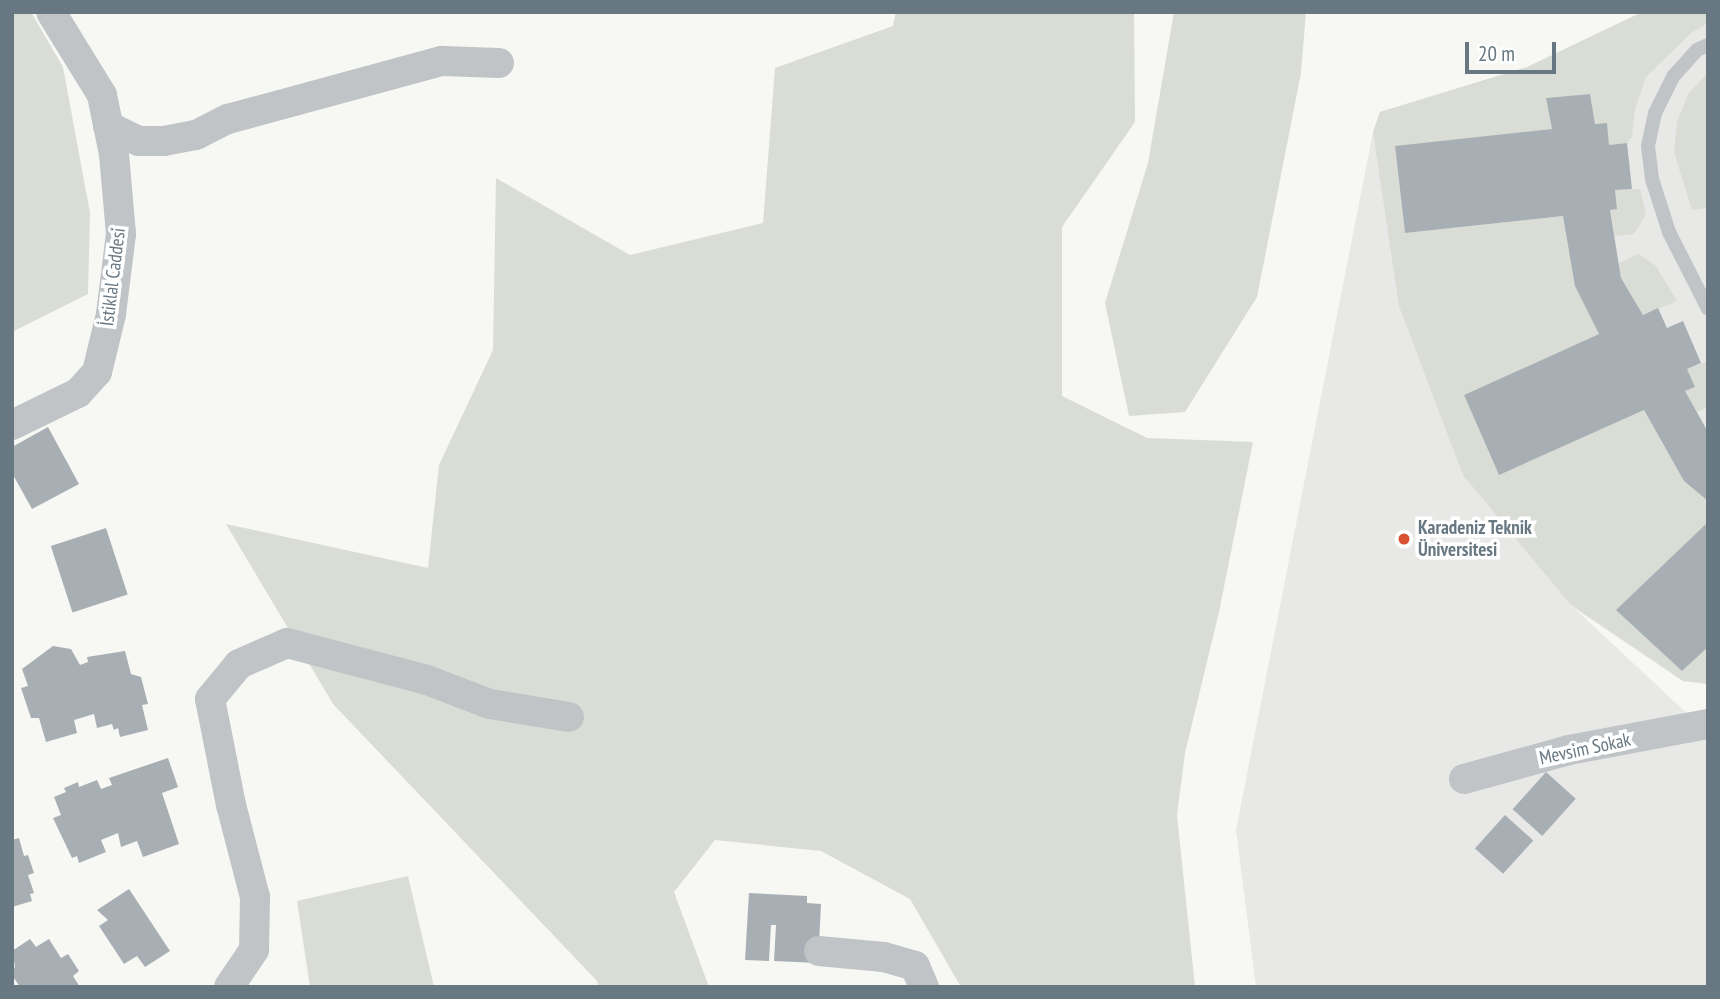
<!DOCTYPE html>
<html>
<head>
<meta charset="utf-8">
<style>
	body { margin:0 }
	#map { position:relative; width:1720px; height:999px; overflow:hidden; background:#f7f7f4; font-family:"PT Sans Narrow",sans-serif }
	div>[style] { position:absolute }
	.built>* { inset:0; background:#e8e8e7 }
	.green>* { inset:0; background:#d9ddd5 }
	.building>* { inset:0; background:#a8afb4; transform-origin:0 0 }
	.lane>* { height:14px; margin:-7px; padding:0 7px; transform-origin:7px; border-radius:7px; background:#c0c4c7 }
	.street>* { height:30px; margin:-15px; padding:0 15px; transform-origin:15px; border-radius:15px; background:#c0c4c7 }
	.dots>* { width:19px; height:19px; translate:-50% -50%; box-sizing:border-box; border:4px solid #fff; border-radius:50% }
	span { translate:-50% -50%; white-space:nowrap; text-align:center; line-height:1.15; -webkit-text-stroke:7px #fff; paint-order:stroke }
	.street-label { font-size:19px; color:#687883 }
	.poi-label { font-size:19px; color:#687883; font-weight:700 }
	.left { translate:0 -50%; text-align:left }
	.frame { position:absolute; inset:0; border:14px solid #687883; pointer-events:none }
	.scale { position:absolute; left:1465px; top:42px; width:91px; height:32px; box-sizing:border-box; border:4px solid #687883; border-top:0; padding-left:9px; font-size:21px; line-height:24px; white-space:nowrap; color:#687883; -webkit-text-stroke:5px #fff; paint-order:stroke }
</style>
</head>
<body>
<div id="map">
	<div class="built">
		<div style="clip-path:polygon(1708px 12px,1708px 684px,1683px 681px,1574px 608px,1708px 733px,1708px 987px,1256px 987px,1236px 830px,1373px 132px,1380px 112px)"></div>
	</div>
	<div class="green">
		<div style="clip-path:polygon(12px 12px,31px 12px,63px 67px,90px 213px,88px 294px,12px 332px)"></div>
		<div style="clip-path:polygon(896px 12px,1134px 12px,1135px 122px,1062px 227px,1062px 396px,1147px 438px,1253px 442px,1219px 612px,1185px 753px,1177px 815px,1195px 987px,961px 987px,910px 899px,821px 851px,715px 840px,674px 892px,709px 987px,599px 987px,597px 981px,333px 704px,226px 524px,428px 568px,439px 465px,493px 350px,496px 178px,630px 255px,763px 223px,775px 68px,893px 26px)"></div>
		<div style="clip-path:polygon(1174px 12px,1306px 12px,1301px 73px,1257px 297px,1185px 412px,1129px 416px,1105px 303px,1148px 163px)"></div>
		<div style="clip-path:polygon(1642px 12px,1708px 12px,1708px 23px,1692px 32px,1646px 77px,1635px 109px,1632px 137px,1627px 143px,1609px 145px,1595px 124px,1590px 94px,1546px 98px,1552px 129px,1395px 147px,1405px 233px,1563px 216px,1599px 334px,1464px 395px,1499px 475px,1644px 410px,1684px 481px,1708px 501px,1708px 522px,1617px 610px,1682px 671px,1708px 647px,1708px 684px,1683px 681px,1570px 604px,1463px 475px,1399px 306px,1373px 132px,1380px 112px,1527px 67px)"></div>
		<div style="clip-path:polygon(1708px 73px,1708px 208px,1692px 210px,1674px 152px,1677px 122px,1688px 94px)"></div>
		<div style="clip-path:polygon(1640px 189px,1646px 214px,1634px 234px,1615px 236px,1610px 210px,1617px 209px,1615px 190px)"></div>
		<div style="clip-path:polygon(1639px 254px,1656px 266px,1677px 301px,1643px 315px,1621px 278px,1619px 263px)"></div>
		<div style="clip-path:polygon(1708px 361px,1708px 407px,1697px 412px,1685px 391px,1694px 387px,1687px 369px)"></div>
		<div style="clip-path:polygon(408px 876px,434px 987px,310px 987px,297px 901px)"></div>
	</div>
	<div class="building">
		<div style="clip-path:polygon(1590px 94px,1595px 124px,1607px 123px,1609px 145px,1627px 143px,1632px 189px,1615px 190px,1617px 209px,1610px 210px,1621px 278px,1643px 315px,1658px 308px,1667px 328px,1683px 321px,1701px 363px,1687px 369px,1695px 387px,1685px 391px,1708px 432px,1708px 501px,1684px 481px,1644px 410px,1499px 475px,1464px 395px,1599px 334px,1575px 286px,1563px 216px,1405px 233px,1395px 146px,1552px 129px,1546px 98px)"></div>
		<div style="clip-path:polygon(48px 427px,79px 484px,32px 509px,12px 473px,12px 447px)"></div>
		<div style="clip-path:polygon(1708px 522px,1708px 647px,1682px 671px,1616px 610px)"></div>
		<div style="left:106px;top:528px;width:70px;height:58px;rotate:72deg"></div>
		<div style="clip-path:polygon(53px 646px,71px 649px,80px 665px,88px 662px,87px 657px,125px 651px,131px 674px,141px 677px,148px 704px,142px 705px,148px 730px,120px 737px,118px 728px,114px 730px,112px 724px,97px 728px,94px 714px,74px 720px,77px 733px,46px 742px,39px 718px,31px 718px,21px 688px,28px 686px,22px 669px)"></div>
		<div style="clip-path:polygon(168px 758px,178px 787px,162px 793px,179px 844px,143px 857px,137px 841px,121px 847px,118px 833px,101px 840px,106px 852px,79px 863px,77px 856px,72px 858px,53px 818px,61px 815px,54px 797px,66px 792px,64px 788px,78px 782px,79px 787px,97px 780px,101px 789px,112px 785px,109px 778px)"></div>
		<div style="left:1546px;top:772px;width:40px;height:50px;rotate:42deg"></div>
		<div style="left:1505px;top:815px;width:38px;height:45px;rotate:42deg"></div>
		<div style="clip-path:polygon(19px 838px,24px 856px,28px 855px,34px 873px,28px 875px,34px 893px,30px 894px,32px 901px,12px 907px,12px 840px)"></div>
		<div style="clip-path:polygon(129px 889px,170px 951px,145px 967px,137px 956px,124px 964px,99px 926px,108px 920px,97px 910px)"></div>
		<div style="clip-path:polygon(749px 893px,807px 896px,807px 903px,821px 904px,818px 963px,774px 961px,776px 925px,771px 925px,769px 961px,745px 960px)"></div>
		<div style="clip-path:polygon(30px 939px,36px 947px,49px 939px,61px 958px,68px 954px,79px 971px,73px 976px,80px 987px,20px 987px,12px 975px,15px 966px,12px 951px)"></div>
	</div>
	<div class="lane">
		<div style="left:1708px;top:45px;width:12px;rotate:156deg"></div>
		<div style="left:1697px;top:50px;width:36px;rotate:132deg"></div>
		<div style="left:1673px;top:77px;width:40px;rotate:116.6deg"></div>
		<div style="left:1655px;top:113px;width:34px;rotate:102deg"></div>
		<div style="left:1648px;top:146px;width:33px;rotate:83deg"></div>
		<div style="left:1652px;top:179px;width:56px;rotate:72.2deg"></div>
		<div style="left:1669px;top:232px;width:86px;rotate:63.1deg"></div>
	</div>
	<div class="street">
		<div style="left:108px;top:126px;width:34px;rotate:26deg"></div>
		<div style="left:139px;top:141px;width:25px"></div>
		<div style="left:164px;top:141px;width:33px;rotate:-11deg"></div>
		<div style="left:196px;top:135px;width:36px;rotate:-27deg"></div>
		<div style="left:228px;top:119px;width:222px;rotate:-15.2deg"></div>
		<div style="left:442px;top:61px;width:57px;rotate:2deg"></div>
		<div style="left:12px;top:425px;width:73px;rotate:-25.9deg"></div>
		<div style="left:78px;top:393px;width:28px;rotate:-48deg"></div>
		<div style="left:97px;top:372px;width:60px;rotate:-76.4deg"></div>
		<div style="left:111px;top:314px;width:81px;rotate:-82.9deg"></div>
		<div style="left:121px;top:234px;width:80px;rotate:-95deg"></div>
		<div style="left:114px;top:154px;width:60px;rotate:-101.5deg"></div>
		<div style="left:102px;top:95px;width:97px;rotate:-121.6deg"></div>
		<div style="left:1464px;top:779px;width:109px;rotate:-15.4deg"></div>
		<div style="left:1569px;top:750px;width:141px;rotate:-10.6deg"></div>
		<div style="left:819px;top:951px;width:65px;rotate:5.3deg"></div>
		<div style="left:884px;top:957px;width:32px;rotate:16deg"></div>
		<div style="left:915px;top:966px;width:23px;rotate:67deg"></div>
		<div style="left:229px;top:987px;width:45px;rotate:-56deg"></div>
		<div style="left:254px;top:950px;width:53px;rotate:-88.9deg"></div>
		<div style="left:255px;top:897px;width:95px;rotate:-104.6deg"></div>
		<div style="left:231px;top:805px;width:108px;rotate:-101.2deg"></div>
		<div style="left:210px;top:699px;width:45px;rotate:-50.4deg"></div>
		<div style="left:239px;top:664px;width:52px;rotate:-23.6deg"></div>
		<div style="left:287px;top:643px;width:145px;rotate:14.8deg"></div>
		<div style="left:427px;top:680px;width:67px;rotate:20.9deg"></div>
		<div style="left:490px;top:704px;width:80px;rotate:9.3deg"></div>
	</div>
	<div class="dots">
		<div style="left:1404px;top:539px;background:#d85133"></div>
	</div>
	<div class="street-label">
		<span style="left:113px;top:277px;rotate:-83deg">İstiklal Caddesi</span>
		<span style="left:1585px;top:749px;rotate:-12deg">Mevsim Sokak</span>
	</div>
	<div class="poi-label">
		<span class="left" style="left:1418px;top:539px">Karadeniz Teknik<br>Üniversitesi</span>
	</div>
	<div class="frame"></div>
	<div class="scale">20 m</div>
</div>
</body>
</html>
